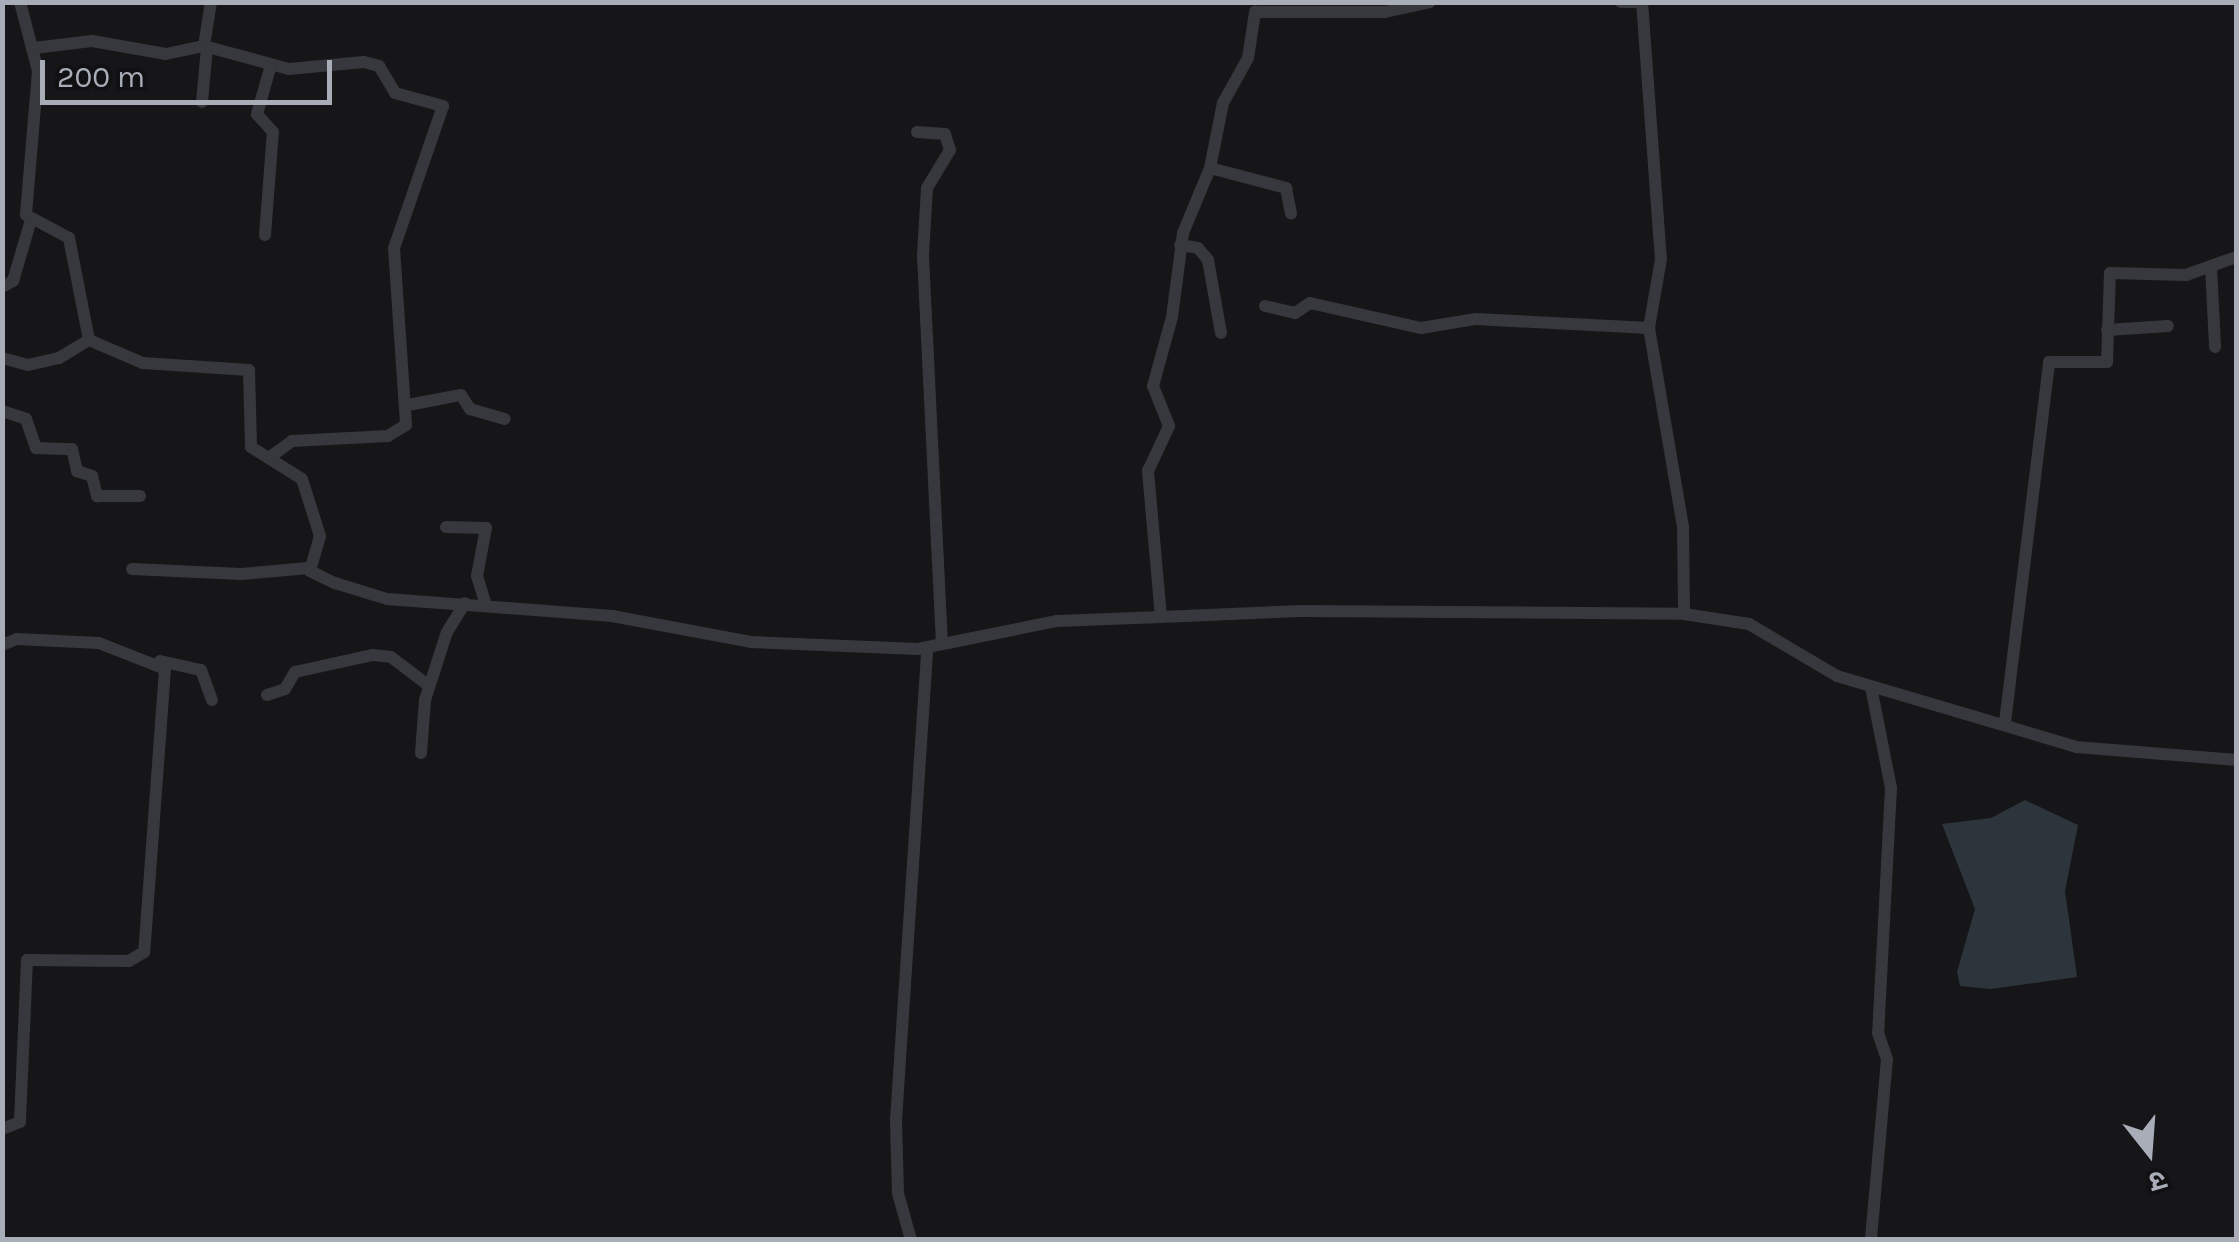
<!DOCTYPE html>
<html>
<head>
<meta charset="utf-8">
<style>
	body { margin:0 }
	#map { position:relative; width:2239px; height:1242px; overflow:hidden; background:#161618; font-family:Karla,"Noto Sans Devanagari",sans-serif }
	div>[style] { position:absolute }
	.water>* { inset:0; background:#2c353c }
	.minor>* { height:12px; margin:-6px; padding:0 6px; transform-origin:6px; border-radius:6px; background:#37383d }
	span { translate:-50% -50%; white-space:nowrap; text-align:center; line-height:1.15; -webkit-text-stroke:9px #111113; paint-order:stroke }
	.frame { position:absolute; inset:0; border:5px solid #a8adb8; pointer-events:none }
	.north { position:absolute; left:2099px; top:1102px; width:100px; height:100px; -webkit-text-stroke:8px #111113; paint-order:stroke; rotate:163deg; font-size:28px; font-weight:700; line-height:40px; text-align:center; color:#a8adb8 }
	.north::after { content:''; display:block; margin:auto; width:35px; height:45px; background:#a8adb8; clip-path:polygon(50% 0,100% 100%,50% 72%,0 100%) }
	.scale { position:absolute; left:40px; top:60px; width:292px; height:45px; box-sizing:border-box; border:5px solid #a8adb8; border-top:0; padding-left:12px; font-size:30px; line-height:35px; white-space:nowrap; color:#a8adb8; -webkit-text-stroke:8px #111113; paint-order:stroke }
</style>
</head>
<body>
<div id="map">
	<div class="water">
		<div style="clip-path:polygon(2025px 800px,2078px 825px,2065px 891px,2077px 977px,1991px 989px,1960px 986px,1957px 972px,1975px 909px,1942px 824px,1991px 818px)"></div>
	</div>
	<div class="minor">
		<div style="left:20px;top:2px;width:71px;rotate:75.4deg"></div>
		<div style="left:38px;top:71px;width:144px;rotate:94.8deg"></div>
		<div style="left:26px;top:215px;width:49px;rotate:28.1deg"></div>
		<div style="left:69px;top:238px;width:104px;rotate:78.9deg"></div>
		<div style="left:89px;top:340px;width:59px;rotate:23.1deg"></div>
		<div style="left:143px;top:363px;width:106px;rotate:3.8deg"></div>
		<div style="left:249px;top:370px;width:77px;rotate:88.5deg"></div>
		<div style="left:251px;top:447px;width:60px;rotate:32.1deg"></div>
		<div style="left:302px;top:479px;width:60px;rotate:72.5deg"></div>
		<div style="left:320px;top:536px;width:36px;rotate:106deg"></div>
		<div style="left:310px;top:571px;width:28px;rotate:26deg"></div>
		<div style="left:335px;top:583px;width:54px;rotate:17.1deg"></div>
		<div style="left:387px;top:599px;width:226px;rotate:4.3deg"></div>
		<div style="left:612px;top:616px;width:141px;rotate:10.6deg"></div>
		<div style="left:751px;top:642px;width:167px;rotate:2.4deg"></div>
		<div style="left:918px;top:649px;width:142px;rotate:-11.4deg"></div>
		<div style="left:1057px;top:621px;width:104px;rotate:-2.2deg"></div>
		<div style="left:1161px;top:617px;width:140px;rotate:-2.5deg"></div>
		<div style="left:1301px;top:611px;width:383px;rotate:0.4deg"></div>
		<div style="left:1684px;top:614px;width:66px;rotate:8.7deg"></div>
		<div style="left:1749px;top:624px;width:102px;rotate:30.6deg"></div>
		<div style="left:1837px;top:676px;width:249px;rotate:16.5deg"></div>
		<div style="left:2076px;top:747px;width:161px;rotate:4.6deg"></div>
		<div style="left:1621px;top:2px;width:20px"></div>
		<div style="left:1642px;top:2px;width:258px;rotate:85.8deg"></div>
		<div style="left:1661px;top:259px;width:70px;rotate:99.9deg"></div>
		<div style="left:1649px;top:328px;width:201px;rotate:80.3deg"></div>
		<div style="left:1683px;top:526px;width:88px;rotate:89.3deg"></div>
		<div style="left:204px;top:46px;width:45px;rotate:-81deg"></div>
		<div style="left:34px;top:48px;width:58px;rotate:-6.9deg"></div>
		<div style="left:92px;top:41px;width:75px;rotate:10deg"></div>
		<div style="left:166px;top:54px;width:39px;rotate:-12deg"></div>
		<div style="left:204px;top:46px;width:88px;rotate:15.1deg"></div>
		<div style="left:289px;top:69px;width:75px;rotate:-5.3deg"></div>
		<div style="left:364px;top:62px;width:16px;rotate:15deg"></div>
		<div style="left:379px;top:66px;width:31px;rotate:59deg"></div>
		<div style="left:395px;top:93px;width:50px;rotate:15.2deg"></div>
		<div style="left:443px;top:106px;width:150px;rotate:109deg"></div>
		<div style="left:394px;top:248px;width:177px;rotate:86.1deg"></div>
		<div style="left:406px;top:425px;width:21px;rotate:149deg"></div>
		<div style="left:388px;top:436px;width:96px;rotate:177deg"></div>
		<div style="left:292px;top:441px;width:29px;rotate:144deg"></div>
		<div style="left:202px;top:102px;width:55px;rotate:-84.8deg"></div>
		<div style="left:917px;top:132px;width:28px;rotate:4deg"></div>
		<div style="left:945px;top:134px;width:17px;rotate:73deg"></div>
		<div style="left:950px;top:150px;width:44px;rotate:121.2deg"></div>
		<div style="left:927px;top:188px;width:68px;rotate:93.4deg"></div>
		<div style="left:923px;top:256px;width:386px;rotate:87.2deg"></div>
		<div style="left:1210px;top:168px;width:79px;rotate:14.7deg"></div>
		<div style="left:1286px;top:188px;width:26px;rotate:79deg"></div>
		<div style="left:265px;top:235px;width:103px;rotate:-85.6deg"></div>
		<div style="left:273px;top:132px;width:24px;rotate:-132deg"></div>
		<div style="left:257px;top:114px;width:51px;rotate:-74.1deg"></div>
		<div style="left:1180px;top:245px;width:18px;rotate:9deg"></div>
		<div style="left:1198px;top:248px;width:16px;rotate:50deg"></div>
		<div style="left:1208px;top:260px;width:74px;rotate:79.9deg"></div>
		<div style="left:2211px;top:267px;width:80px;rotate:87.1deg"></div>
		<div style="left:2px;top:287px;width:13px;rotate:-29deg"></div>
		<div style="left:13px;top:281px;width:64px;rotate:-73.6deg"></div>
		<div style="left:1265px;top:306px;width:31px;rotate:13deg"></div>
		<div style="left:1295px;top:313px;width:18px;rotate:-34deg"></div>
		<div style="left:1310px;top:303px;width:114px;rotate:12.7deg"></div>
		<div style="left:1421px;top:328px;width:56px;rotate:-9.3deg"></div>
		<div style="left:1476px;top:319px;width:173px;rotate:3deg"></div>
		<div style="left:2107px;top:330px;width:61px;rotate:-3.8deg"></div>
		<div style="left:2px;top:358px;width:27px;rotate:15deg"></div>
		<div style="left:28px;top:365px;width:32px;rotate:-13deg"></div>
		<div style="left:59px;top:358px;width:35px;rotate:-31deg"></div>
		<div style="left:408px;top:405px;width:54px;rotate:-10.7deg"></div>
		<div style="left:461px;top:395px;width:17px;rotate:57deg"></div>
		<div style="left:470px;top:409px;width:36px;rotate:16deg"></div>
		<div style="left:2px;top:411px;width:25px;rotate:18deg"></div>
		<div style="left:26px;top:419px;width:31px;rotate:71deg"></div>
		<div style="left:36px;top:448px;width:36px;rotate:2deg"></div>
		<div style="left:72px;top:449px;width:23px;rotate:77deg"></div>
		<div style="left:77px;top:471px;width:16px;rotate:18deg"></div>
		<div style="left:92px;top:476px;width:21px;rotate:76deg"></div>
		<div style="left:97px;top:496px;width:43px"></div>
		<div style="left:446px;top:527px;width:40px;rotate:1.4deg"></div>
		<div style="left:486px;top:528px;width:49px;rotate:100.6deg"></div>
		<div style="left:477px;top:576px;width:28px;rotate:73deg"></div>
		<div style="left:132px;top:569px;width:109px;rotate:2.6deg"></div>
		<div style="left:241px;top:574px;width:68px;rotate:-5deg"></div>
		<div style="left:1161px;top:617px;width:147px;rotate:-95.1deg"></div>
		<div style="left:1148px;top:471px;width:50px;rotate:-65deg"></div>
		<div style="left:1169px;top:426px;width:43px;rotate:-111.8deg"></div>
		<div style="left:1153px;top:386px;width:72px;rotate:-74.6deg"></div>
		<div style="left:1172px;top:317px;width:85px;rotate:-82.5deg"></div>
		<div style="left:1183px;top:233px;width:70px;rotate:-67.4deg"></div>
		<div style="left:1210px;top:168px;width:66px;rotate:-78.7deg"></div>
		<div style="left:1223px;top:103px;width:51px;rotate:-60.9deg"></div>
		<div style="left:1248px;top:58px;width:47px;rotate:-81.3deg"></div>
		<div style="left:1255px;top:12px;width:130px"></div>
		<div style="left:1385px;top:12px;width:46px;rotate:-12.5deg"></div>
		<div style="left:2px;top:645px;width:16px;rotate:-22deg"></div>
		<div style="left:17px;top:639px;width:82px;rotate:2.8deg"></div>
		<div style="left:99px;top:643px;width:71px;rotate:21.5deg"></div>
		<div style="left:165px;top:669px;width:284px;rotate:94.2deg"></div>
		<div style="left:144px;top:952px;width:17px;rotate:149deg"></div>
		<div style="left:129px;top:961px;width:102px;rotate:-179.4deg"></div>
		<div style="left:27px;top:960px;width:162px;rotate:92.5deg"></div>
		<div style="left:20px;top:1122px;width:19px;rotate:159deg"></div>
		<div style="left:160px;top:661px;width:42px;rotate:12.4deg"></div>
		<div style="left:201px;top:670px;width:32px;rotate:70deg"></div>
		<div style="left:1871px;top:687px;width:103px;rotate:78.8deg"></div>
		<div style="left:1891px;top:788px;width:245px;rotate:93deg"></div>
		<div style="left:1878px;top:1033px;width:28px;rotate:71deg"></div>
		<div style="left:1887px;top:1059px;width:182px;rotate:95.1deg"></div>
		<div style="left:267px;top:695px;width:19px;rotate:-18deg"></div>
		<div style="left:285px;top:689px;width:20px;rotate:-60deg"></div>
		<div style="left:295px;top:672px;width:80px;rotate:-12.3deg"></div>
		<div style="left:373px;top:655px;width:18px;rotate:6deg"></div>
		<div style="left:391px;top:657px;width:48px;rotate:37.3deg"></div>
		<div style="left:2005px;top:722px;width:363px;rotate:-83deg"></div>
		<div style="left:2049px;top:362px;width:58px"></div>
		<div style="left:2107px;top:362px;width:89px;rotate:-88.1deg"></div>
		<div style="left:2110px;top:273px;width:76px;rotate:1.5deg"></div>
		<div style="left:2186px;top:275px;width:53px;rotate:-19.8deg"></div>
		<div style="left:421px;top:753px;width:53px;rotate:-85.7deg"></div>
		<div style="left:425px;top:700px;width:71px;rotate:-72.1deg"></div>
		<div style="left:447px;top:632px;width:34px;rotate:-58deg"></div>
		<div style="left:911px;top:1240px;width:49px;rotate:-105.5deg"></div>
		<div style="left:898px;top:1193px;width:73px;rotate:-91.6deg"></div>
		<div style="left:896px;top:1120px;width:472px;rotate:-86.2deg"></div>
	</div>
	<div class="frame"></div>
	<div class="north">उ</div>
	<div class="scale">200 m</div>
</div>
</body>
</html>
